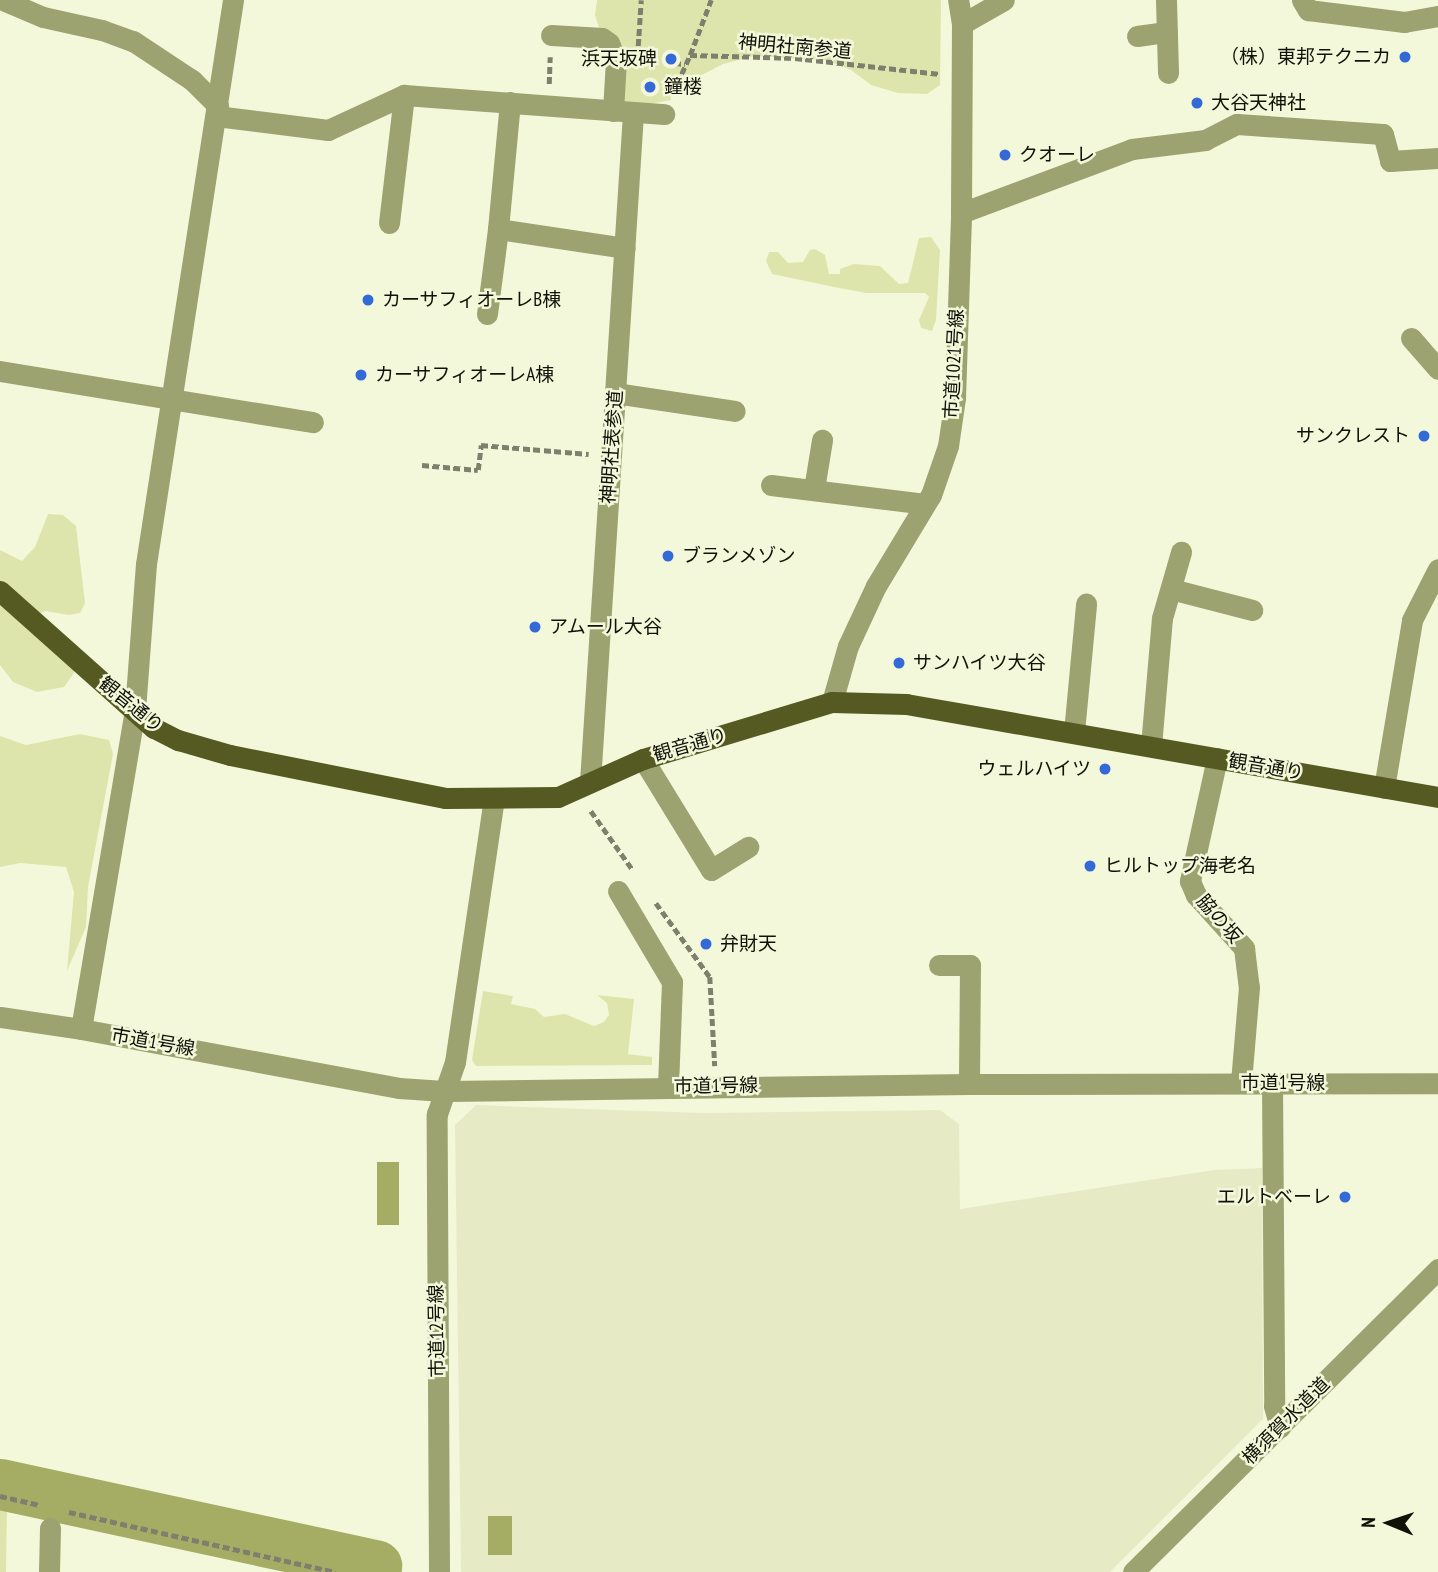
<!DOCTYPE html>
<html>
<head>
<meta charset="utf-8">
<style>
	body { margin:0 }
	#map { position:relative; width:1438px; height:1572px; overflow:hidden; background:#f4f8da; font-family:"PT Sans Narrow","Noto Sans JP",sans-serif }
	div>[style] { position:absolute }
	.built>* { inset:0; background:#e6ebc6 }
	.green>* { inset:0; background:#dee5ac }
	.water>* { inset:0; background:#a5ad65; transform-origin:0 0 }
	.river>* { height:51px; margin:-25.5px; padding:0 25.5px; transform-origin:25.5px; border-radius:25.5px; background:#a5ad65 }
	.path>* { height:4.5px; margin-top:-2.25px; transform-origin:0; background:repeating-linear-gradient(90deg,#7e806d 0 7px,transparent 0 10.5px) }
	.minor>* { height:21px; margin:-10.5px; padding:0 10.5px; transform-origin:10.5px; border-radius:10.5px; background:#9ca270 }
	.major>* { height:21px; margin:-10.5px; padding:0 10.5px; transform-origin:10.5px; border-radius:10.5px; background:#555a22 }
	.dots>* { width:19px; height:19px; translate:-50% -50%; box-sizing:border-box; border:4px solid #f4f8da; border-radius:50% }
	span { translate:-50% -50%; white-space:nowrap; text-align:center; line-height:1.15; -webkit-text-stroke:5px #f4f8da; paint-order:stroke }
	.street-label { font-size:19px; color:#101107 }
	.poi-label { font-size:19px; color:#101107 }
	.right { translate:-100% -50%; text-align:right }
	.left { translate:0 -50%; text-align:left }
	.north { position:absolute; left:1354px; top:1488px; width:70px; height:70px; -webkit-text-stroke:5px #f4f8da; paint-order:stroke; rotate:272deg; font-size:19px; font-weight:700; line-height:28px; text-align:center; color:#101107 }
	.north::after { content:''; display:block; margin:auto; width:24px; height:32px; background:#101107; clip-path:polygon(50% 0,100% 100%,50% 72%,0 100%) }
</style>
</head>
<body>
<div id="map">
	<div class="built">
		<div style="clip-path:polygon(476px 1105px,703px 1113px,940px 1110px,959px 1124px,960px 1209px,1214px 1170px,1262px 1168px,1263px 1419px,1110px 1572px,461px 1572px,455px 1125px)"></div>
	</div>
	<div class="green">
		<div style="clip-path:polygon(597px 0,941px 0,940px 85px,927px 94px,898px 93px,871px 85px,851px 70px,826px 60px,754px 56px,723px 64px,698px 77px,673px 79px,671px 100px,634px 107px,623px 105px,595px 15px)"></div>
		<div style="clip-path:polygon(931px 237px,940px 250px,936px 320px,932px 331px,921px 328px,919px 320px,929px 297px,925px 293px,866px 293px,834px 287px,772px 274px,766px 261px,769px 252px,778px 252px,788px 263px,803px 262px,810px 250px,815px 249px,825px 255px,829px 274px,840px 274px,840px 269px,854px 264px,880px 266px,899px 284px,908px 283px,919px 238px)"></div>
		<div style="clip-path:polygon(48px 514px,63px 515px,76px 526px,85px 603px,80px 613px,69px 615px,45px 611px,28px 620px,76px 662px,74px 673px,64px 687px,37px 692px,13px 682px,0 665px,0 550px,22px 561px,35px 547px)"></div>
		<div style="clip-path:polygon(80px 734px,109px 740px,113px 754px,88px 887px,86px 927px,67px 971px,74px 892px,66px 867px,20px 863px,0 867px,0 736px,26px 745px)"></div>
		<div style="clip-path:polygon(483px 991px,513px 996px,511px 1004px,535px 1009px,544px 1017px,565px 1014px,594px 1026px,604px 1022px,609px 1015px,607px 1003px,597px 995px,634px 999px,628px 1054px,652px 1057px,652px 1065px,476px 1066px,472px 1060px)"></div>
		<div style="clip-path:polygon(0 1502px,7px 1503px,6px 1572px,0 1572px)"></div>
	</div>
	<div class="water">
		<div style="left:377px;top:1162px;width:22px;height:63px"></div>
		<div style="left:488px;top:1516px;width:24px;height:39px"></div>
	</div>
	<div class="river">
		<div style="left:0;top:1484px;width:385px;rotate:12.2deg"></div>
	</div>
	<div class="path">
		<div style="left:638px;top:46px;width:46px;rotate:-86.3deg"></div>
		<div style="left:690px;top:55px;width:59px;rotate:-69.1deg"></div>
		<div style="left:674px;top:63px;width:11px;rotate:5deg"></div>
		<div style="left:549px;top:84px;width:27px;rotate:-88deg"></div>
		<div style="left:673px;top:93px;width:42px;rotate:-65.9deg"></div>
		<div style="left:690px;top:55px;width:105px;rotate:1.6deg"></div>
		<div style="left:795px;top:58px;width:146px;rotate:6.3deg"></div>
		<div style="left:422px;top:465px;width:56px;rotate:5.1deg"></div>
		<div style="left:478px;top:470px;width:25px;rotate:-83deg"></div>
		<div style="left:481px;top:445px;width:108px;rotate:4.8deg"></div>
		<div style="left:591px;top:811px;width:72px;rotate:54.6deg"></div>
		<div style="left:656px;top:903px;width:92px;rotate:53.9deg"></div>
		<div style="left:710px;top:977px;width:89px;rotate:86.8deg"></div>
		<div style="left:0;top:1496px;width:41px;rotate:12.7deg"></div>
		<div style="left:69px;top:1512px;width:273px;rotate:12.7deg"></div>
	</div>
	<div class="minor">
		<div style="left:3px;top:0;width:43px;rotate:23deg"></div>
		<div style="left:43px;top:17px;width:60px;rotate:12.4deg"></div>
		<div style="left:102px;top:30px;width:33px;rotate:20deg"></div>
		<div style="left:133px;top:41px;width:71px;rotate:33.5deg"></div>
		<div style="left:192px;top:80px;width:37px;rotate:45deg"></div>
		<div style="left:1166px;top:0;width:73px;rotate:88.4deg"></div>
		<div style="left:1302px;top:0;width:12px;rotate:59deg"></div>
		<div style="left:1308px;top:10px;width:97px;rotate:7.1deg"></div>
		<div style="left:1404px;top:22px;width:35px;rotate:-10deg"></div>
		<div style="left:962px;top:24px;width:48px;rotate:-29.7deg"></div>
		<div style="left:551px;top:35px;width:51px;rotate:3.4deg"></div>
		<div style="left:602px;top:38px;width:9px;rotate:36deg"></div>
		<div style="left:609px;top:43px;width:18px;rotate:68deg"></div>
		<div style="left:616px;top:60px;width:51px;rotate:93.4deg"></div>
		<div style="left:1137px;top:36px;width:30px;rotate:-8deg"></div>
		<div style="left:510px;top:102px;width:128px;rotate:95.4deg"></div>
		<div style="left:498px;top:229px;width:128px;rotate:8.5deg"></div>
		<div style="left:216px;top:116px;width:113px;rotate:7.1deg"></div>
		<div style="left:328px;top:130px;width:84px;rotate:-24.7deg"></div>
		<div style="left:404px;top:95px;width:261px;rotate:4.2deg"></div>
		<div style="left:961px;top:213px;width:183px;rotate:-20.5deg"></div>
		<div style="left:1132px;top:149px;width:74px;rotate:-7deg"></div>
		<div style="left:1205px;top:140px;width:36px;rotate:-27deg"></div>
		<div style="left:1237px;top:124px;width:146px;rotate:3.9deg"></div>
		<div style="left:1383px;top:134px;width:28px;rotate:75deg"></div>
		<div style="left:1390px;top:161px;width:48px;rotate:-3.6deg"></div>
		<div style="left:389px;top:223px;width:129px;rotate:-83.3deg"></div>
		<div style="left:487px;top:314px;width:86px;rotate:-82.6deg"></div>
		<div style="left:1411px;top:338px;width:41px;rotate:48.9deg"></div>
		<div style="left:0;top:371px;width:317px;rotate:9.3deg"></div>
		<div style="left:615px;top:393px;width:121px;rotate:8.5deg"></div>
		<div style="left:771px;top:485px;width:155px;rotate:7deg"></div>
		<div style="left:814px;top:489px;width:50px;rotate:-80.7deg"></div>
		<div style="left:1171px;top:589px;width:84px;rotate:14.5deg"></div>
		<div style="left:832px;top:702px;width:58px;rotate:-74.1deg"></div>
		<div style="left:848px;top:646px;width:66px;rotate:-65deg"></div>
		<div style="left:876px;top:586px;width:106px;rotate:-58.9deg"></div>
		<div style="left:931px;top:495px;width:52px;rotate:-70.9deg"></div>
		<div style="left:948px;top:446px;width:49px;rotate:-81.7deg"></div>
		<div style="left:955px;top:398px;width:185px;rotate:-88.1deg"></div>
		<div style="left:961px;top:213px;width:189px;rotate:-89.7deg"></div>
		<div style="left:962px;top:24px;width:24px;rotate:-99deg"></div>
		<div style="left:1074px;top:732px;width:129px;rotate:-84.6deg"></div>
		<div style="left:1151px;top:746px;width:128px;rotate:-85.1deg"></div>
		<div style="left:1162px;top:618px;width:69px;rotate:-73.9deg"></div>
		<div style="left:1217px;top:758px;width:126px;rotate:102.4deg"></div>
		<div style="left:1190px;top:881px;width:15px;rotate:67deg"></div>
		<div style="left:1196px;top:895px;width:72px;rotate:47.8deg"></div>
		<div style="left:1244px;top:948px;width:39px;rotate:83deg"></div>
		<div style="left:1249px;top:987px;width:96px;rotate:94.8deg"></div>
		<div style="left:643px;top:759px;width:130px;rotate:58.5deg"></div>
		<div style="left:711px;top:870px;width:44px;rotate:-31.9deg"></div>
		<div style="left:590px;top:782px;width:670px;rotate:-86.32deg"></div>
		<div style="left:1384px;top:788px;width:170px;rotate:-80.5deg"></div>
		<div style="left:1412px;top:620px;width:57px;rotate:-63deg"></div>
		<div style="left:618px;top:891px;width:106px;rotate:59.3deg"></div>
		<div style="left:672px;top:982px;width:105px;rotate:92.2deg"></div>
		<div style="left:939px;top:965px;width:31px"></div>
		<div style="left:970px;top:965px;width:119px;rotate:90.5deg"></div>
		<div style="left:0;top:1017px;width:82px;rotate:8.4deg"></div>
		<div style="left:81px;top:1029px;width:323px;rotate:10.5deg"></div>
		<div style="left:399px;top:1088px;width:45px;rotate:3.8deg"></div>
		<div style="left:444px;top:1091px;width:525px;rotate:-0.76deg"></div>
		<div style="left:969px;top:1084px;width:469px;rotate:-0.1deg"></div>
		<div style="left:81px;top:1029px;width:324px;rotate:-80.4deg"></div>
		<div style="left:135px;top:710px;width:146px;rotate:-85.7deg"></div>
		<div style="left:146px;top:564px;width:571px;rotate:-81.23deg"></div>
		<div style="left:1272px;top:1083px;width:323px;rotate:89.6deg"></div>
		<div style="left:1274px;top:1406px;width:22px;rotate:74deg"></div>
		<div style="left:49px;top:1572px;width:44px;rotate:-88.7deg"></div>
		<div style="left:439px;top:1572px;width:458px;rotate:-90.3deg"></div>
		<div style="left:437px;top:1114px;width:55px;rotate:-70.9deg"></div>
		<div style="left:455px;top:1062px;width:266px;rotate:-81.6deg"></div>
		<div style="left:1133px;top:1572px;width:430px;rotate:-44.8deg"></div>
	</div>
	<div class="major">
		<div style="left:0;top:591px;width:206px;rotate:41.7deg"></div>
		<div style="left:154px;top:728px;width:27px;rotate:27deg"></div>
		<div style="left:178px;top:740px;width:54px;rotate:16.1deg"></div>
		<div style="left:230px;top:755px;width:219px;rotate:11.3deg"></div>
		<div style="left:445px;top:798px;width:113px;rotate:-0.5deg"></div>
		<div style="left:558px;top:797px;width:93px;rotate:-24.1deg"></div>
		<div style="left:643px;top:759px;width:197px;rotate:-16.8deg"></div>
		<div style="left:832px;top:702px;width:74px;rotate:1.5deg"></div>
		<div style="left:906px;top:704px;width:540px;rotate:9.92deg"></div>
	</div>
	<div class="dots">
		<div style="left:1405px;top:57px;background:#3469d8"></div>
		<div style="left:671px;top:59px;background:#3469d8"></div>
		<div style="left:650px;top:87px;background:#3469d8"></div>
		<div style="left:1197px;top:103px;background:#3469d8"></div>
		<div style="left:1005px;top:155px;background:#3469d8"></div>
		<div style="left:368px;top:300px;background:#3469d8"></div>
		<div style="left:361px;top:375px;background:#3469d8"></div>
		<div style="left:1424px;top:436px;background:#3469d8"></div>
		<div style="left:668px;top:556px;background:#3469d8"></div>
		<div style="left:535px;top:627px;background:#3469d8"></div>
		<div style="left:899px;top:663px;background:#3469d8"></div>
		<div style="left:1105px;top:769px;background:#3469d8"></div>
		<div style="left:1090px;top:866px;background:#3469d8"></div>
		<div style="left:706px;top:944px;background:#3469d8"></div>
		<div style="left:1345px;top:1197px;background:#3469d8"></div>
	</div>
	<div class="street-label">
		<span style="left:795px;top:47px;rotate:5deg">神明社南参道</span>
		<span style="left:954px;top:364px;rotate:-87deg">市道1021号線</span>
		<span style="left:612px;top:447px;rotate:-86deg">神明社表参道</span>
		<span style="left:131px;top:705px;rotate:39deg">観音通り</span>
		<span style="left:690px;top:745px;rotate:-16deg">観音通り</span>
		<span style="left:1266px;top:767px;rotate:10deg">観音通り</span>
		<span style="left:1219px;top:919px;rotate:49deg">脇の坂</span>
		<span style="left:153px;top:1042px;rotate:10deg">市道1号線</span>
		<span style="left:1283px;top:1083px">市道1号線</span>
		<span style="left:716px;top:1086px;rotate:-1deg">市道1号線</span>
		<span style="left:437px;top:1331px;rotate:-91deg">市道12号線</span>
		<span style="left:1286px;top:1421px;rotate:-45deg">横須賀水道道</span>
	</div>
	<div class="poi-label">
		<span class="right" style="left:1391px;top:57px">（株）東邦テクニカ</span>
		<span class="right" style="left:657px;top:59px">浜天坂碑</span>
		<span class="left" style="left:664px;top:87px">鐘楼</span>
		<span class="left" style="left:1211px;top:103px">大谷天神社</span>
		<span class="left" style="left:1019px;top:155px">クオーレ</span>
		<span class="left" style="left:382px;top:300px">カーサフィオーレB棟</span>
		<span class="left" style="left:375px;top:375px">カーサフィオーレA棟</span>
		<span class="right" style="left:1410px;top:436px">サンクレスト</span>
		<span class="left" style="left:682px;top:556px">ブランメゾン</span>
		<span class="left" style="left:549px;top:627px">アムール大谷</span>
		<span class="left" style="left:913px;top:663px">サンハイツ大谷</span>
		<span class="right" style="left:1091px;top:769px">ウェルハイツ</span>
		<span class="left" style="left:1104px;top:866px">ヒルトップ海老名</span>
		<span class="left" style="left:720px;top:944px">弁財天</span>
		<span class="right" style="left:1331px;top:1197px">エルトベーレ</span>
	</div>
	<div class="north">N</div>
</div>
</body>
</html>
